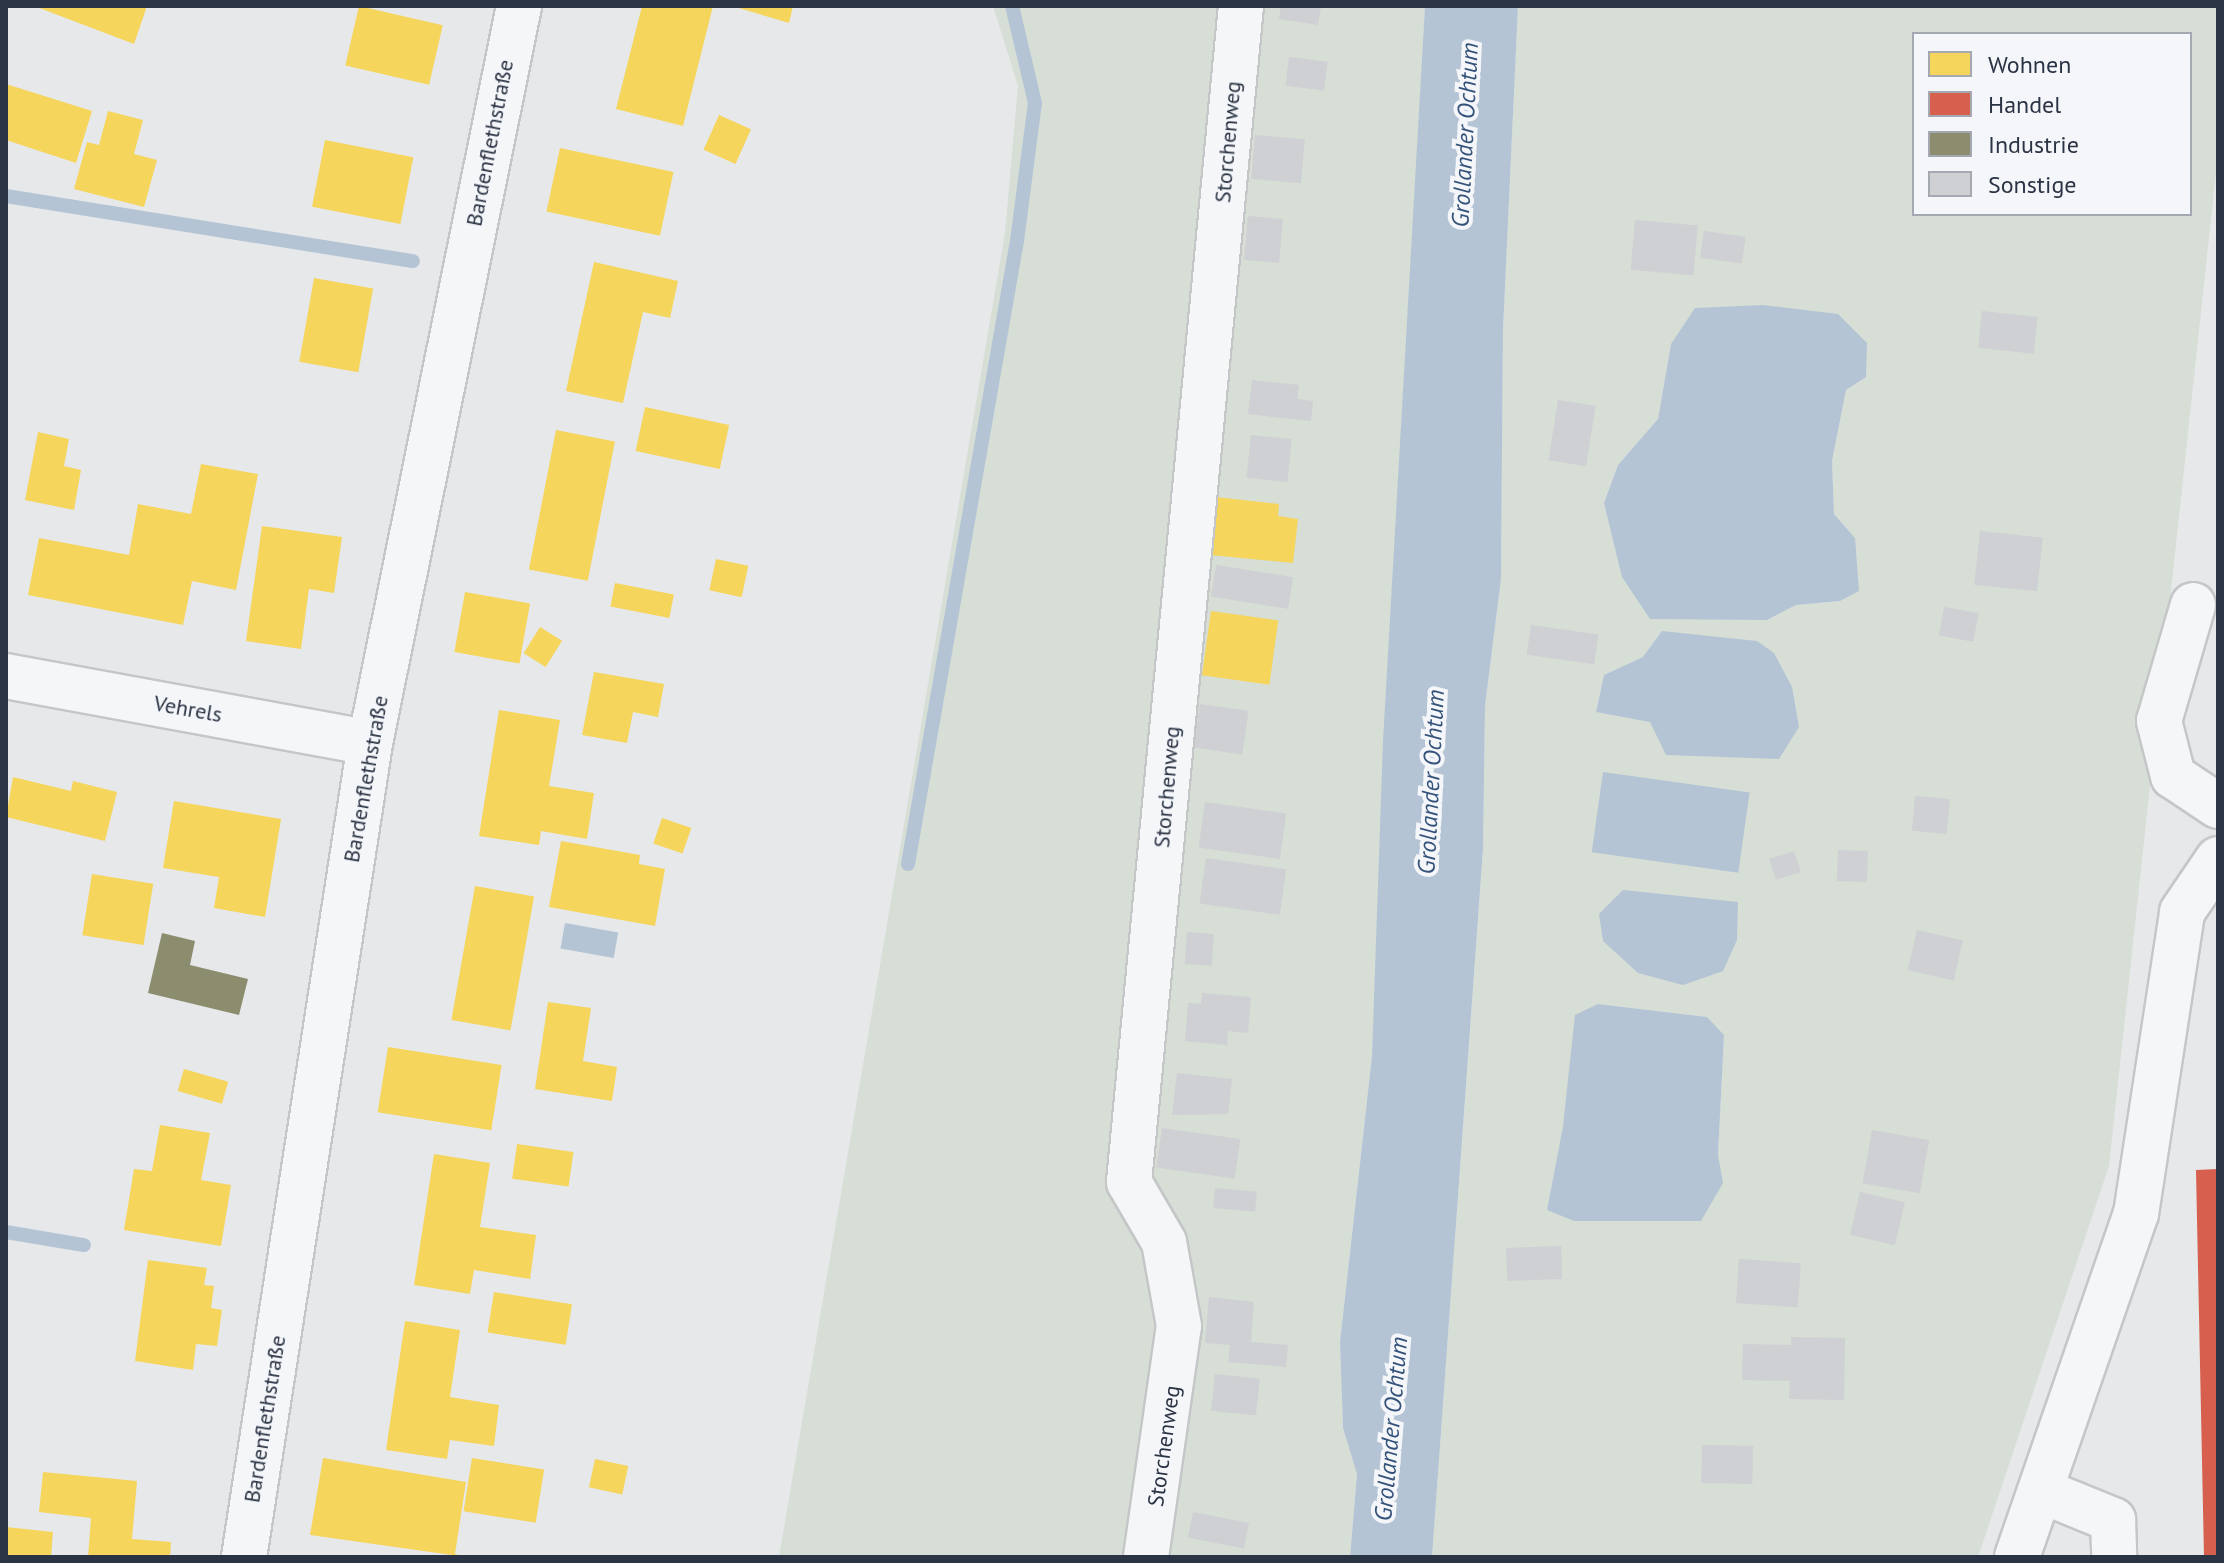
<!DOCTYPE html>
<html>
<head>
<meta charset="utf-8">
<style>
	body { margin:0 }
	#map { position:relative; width:2224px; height:1563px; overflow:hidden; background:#e6e8ea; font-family:"PT Sans",sans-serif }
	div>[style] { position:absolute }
	.green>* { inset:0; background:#d6ded6 }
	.water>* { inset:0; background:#b4c4d5; transform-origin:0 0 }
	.homes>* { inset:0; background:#f6d55c; transform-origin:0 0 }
	.shops>* { inset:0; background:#d6604d }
	.industry>* { inset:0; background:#8c8c6e }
	.stream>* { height:14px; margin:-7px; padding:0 7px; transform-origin:7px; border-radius:7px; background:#b4c4d5 }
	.building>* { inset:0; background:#ced0d3; transform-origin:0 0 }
	.roads { filter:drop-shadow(2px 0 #c4c6c8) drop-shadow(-2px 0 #c4c6c8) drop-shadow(0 2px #c4c6c8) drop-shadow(0 -2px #c4c6c8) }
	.minor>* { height:44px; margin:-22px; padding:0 22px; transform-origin:22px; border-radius:22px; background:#f5f6f7 }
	span { translate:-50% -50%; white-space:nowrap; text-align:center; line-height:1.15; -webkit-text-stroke:8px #f4f6f9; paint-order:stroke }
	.street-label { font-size:22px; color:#2b3445 }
	.water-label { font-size:24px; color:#34527a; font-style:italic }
	.frame { position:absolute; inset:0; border:8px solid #2b3445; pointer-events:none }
	.legend { position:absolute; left:1912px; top:32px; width:280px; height:184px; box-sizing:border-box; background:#f4f6f9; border:2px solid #a4a8b1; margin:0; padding:10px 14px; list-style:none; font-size:24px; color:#2b3445 }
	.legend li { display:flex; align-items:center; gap:16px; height:40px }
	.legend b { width:40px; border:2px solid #a4a8b1 }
</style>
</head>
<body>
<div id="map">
	<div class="green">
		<div style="clip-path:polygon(993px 6px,1425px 6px,1372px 1056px,1340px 1342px,1343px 1428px,1357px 1474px,1350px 1557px,779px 1557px,1005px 233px,1018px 86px)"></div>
		<div style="clip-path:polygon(evenodd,1518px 6px,2218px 6px,2218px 154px,2109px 1166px,1978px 1557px,1432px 1557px,1483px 849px,1485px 706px,1501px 579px,1503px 330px,1518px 6px,1914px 34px,2190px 34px,2190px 214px,1914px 214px,1914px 34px,1518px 6px,1671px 344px,1846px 390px,1832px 461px,1834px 514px,1855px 538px,1840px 601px,1796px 605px,1767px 620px,1609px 517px,1604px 503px,1618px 465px,1658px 419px,1671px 344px,1518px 6px,1643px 657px,1596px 711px,1604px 675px,1643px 657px,1518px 6px,1598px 1004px,1707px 1017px,1724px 1035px,1718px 1155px,1547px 1210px,1563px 1126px,1598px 1004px)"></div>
	</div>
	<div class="water">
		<div style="clip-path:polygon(1425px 6px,1518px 6px,1503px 330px,1501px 579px,1485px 706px,1483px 849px,1432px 1557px,1350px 1557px,1357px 1474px,1343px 1428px,1340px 1342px,1372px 1056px,1383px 741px)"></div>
		<div style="clip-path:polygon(1763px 305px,1838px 314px,1867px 343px,1866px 377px,1846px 390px,1832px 461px,1834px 514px,1855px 538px,1859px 591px,1840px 601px,1796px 605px,1767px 620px,1650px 619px,1622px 577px,1604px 503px,1618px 465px,1658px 419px,1671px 344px,1695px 308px)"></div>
		<div style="clip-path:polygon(1662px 631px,1757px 641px,1774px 653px,1792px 687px,1799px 727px,1779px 759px,1666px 755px,1650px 722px,1596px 712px,1604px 675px,1643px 657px)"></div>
		<div style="left:1603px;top:772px;width:148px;height:81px;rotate:8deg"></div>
		<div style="clip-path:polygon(1623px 890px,1738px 902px,1737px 940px,1723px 971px,1683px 985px,1638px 973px,1603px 941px,1599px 914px)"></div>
		<div style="left:565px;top:923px;width:54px;height:26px;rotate:10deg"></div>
		<div style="clip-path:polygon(1598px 1004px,1707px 1017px,1724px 1035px,1718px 1155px,1723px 1183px,1701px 1221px,1574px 1221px,1547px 1210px,1563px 1126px,1575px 1015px)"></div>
	</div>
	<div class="homes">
		<div style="clip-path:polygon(34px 6px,147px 6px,134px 44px)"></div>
		<div style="left:359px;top:6px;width:86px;height:61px;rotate:13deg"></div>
		<div style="clip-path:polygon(642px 6px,713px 6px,683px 126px,616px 109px)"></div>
		<div style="clip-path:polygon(732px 6px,793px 6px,789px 23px)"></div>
		<div style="clip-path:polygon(6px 84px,92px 111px,76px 163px,6px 140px)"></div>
		<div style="clip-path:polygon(108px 111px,143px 120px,134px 154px,157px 160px,144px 207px,74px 189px,87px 142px,99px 145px)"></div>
		<div style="left:719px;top:115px;width:35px;height:38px;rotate:24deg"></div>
		<div style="left:325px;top:140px;width:90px;height:68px;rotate:11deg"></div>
		<div style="left:560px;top:148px;width:116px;height:65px;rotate:12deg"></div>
		<div style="clip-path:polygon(594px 262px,678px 281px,670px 318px,643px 312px,623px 403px,566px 391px)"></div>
		<div style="left:314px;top:278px;width:60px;height:85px;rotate:10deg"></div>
		<div style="left:645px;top:407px;width:86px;height:45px;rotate:12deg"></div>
		<div style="left:556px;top:430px;width:60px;height:142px;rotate:11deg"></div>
		<div style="clip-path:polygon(38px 432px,69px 439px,64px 466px,81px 470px,74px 510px,25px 500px)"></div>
		<div style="clip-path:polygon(201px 464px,258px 474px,236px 590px,192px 581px,183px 625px,28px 595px,39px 538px,129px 555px,138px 504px,191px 514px)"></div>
		<div style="clip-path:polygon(1216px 497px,1279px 504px,1278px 516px,1298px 519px,1293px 563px,1210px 555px)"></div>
		<div style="clip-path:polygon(262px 526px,342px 537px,334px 593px,309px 589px,301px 649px,246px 641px)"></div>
		<div style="left:716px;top:559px;width:33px;height:32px;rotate:12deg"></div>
		<div style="left:615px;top:583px;width:60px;height:24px;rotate:11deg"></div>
		<div style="left:465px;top:592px;width:66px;height:61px;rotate:10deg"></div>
		<div style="left:1211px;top:611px;width:68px;height:65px;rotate:8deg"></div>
		<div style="left:540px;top:627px;width:26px;height:31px;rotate:32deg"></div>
		<div style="clip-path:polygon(594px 672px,664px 684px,658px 717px,633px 712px,627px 743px,582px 735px)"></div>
		<div style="clip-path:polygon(499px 710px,560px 720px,549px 786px,594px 793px,587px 839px,541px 831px,539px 845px,479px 836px)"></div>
		<div style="clip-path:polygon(13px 777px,71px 791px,73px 781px,117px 792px,105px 841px,6px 817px)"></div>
		<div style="clip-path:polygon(174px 801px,281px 819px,265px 917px,214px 908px,219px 877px,163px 868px)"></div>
		<div style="left:662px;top:818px;width:31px;height:27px;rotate:19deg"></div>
		<div style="clip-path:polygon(561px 841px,640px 855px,639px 864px,665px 869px,655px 926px,549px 907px)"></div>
		<div style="left:92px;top:874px;width:62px;height:62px;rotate:9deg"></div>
		<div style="left:475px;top:886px;width:60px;height:136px;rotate:10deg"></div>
		<div style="clip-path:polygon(548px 1002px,591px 1008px,583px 1061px,617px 1067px,612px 1101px,535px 1089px)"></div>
		<div style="left:388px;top:1047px;width:115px;height:66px;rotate:9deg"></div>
		<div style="left:184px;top:1069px;width:46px;height:23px;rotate:16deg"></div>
		<div style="clip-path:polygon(160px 1125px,210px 1133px,201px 1180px,231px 1185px,221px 1246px,124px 1230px,134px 1169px,152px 1171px)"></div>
		<div style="left:517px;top:1144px;width:57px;height:35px;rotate:8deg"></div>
		<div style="clip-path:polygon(434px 1154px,490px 1163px,480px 1227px,536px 1235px,530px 1279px,474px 1270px,470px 1294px,414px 1285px)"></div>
		<div style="clip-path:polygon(148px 1260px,207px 1268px,204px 1285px,214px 1286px,211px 1308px,222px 1310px,217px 1346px,196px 1344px,193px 1370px,135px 1361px)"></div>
		<div style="left:494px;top:1292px;width:79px;height:41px;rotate:9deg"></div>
		<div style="clip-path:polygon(405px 1321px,460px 1330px,450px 1397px,499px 1405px,494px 1446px,450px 1440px,447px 1459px,386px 1450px)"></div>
		<div style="clip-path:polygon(323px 1458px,466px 1482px,455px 1554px,466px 1557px,310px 1535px)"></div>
		<div style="left:472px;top:1458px;width:73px;height:54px;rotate:9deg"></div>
		<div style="left:595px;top:1459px;width:34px;height:29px;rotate:12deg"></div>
		<div style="clip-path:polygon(43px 1472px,137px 1481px,132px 1539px,171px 1542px,170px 1557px,88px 1557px,91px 1518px,39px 1512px)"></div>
		<div style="clip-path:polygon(6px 1527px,53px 1532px,51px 1557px,6px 1557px)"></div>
	</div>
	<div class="shops">
		<div style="clip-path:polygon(2218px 1169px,2218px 1557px,2204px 1557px,2196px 1170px)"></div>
	</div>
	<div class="industry">
		<div style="clip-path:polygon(162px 933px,195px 941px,190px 965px,248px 979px,239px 1015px,148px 993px)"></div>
	</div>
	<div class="stream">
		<div style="left:6px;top:196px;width:412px;rotate:9.1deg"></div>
		<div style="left:908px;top:864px;width:632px;rotate:-80.08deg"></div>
		<div style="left:1017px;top:241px;width:139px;rotate:-82.6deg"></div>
		<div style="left:1035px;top:103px;width:100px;rotate:-103.3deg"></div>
		<div style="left:6px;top:1232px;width:79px;rotate:9.5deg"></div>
	</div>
	<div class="building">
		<div style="clip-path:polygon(1281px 6px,1321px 6px,1318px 25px,1279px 19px)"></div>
		<div style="left:1289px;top:57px;width:39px;height:29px;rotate:7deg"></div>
		<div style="left:1255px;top:135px;width:50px;height:44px;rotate:5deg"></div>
		<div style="left:1248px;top:216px;width:35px;height:44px;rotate:5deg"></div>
		<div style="left:1635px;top:220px;width:63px;height:50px;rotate:5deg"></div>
		<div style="left:1704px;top:231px;width:42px;height:27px;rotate:8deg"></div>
		<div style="left:1982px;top:311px;width:56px;height:37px;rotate:6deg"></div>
		<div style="clip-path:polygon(1252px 380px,1299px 385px,1297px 399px,1313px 401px,1311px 421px,1248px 414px)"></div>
		<div style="left:1558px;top:400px;width:38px;height:61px;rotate:9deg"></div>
		<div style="left:1251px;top:435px;width:41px;height:43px;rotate:6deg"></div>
		<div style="left:1980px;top:531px;width:63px;height:54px;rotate:6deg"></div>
		<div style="left:1216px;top:565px;width:78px;height:32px;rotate:9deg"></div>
		<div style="left:1944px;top:607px;width:35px;height:29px;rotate:10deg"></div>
		<div style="left:1531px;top:625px;width:68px;height:30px;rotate:8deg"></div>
		<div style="left:1200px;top:704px;width:49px;height:44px;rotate:8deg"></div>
		<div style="left:1915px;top:796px;width:35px;height:35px;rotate:5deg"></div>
		<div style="left:1205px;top:802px;width:82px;height:46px;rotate:8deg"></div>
		<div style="left:1838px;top:850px;width:30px;height:31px;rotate:2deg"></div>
		<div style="left:1794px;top:851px;width:22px;height:26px;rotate:72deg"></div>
		<div style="left:1206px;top:858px;width:81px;height:46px;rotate:8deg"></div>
		<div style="left:1917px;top:930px;width:47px;height:41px;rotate:13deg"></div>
		<div style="left:1187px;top:932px;width:27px;height:32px;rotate:4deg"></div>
		<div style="clip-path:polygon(1202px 993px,1251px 997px,1248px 1033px,1228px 1031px,1227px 1045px,1185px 1041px,1188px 1003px,1201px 1004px)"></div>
		<div style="clip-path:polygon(1177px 1073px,1232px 1079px,1228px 1114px,1172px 1115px)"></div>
		<div style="left:1162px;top:1128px;width:79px;height:40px;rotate:8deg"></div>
		<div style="left:1872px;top:1130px;width:58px;height:54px;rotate:10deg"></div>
		<div style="left:1215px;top:1188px;width:42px;height:20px;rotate:5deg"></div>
		<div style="left:1860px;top:1192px;width:46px;height:44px;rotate:13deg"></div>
		<div style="left:1561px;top:1246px;width:33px;height:55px;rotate:88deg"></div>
		<div style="left:1739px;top:1259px;width:62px;height:44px;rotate:4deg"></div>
		<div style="clip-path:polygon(1209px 1297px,1254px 1302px,1251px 1342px,1288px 1345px,1286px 1367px,1228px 1362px,1230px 1345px,1205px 1343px)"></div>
		<div style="clip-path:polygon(1791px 1337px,1845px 1338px,1844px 1400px,1789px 1399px,1790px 1381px,1742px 1380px,1743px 1344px,1791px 1345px)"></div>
		<div style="left:1215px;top:1374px;width:45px;height:37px;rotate:6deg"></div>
		<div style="left:1702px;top:1445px;width:51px;height:38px;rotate:1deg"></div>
		<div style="left:1193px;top:1512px;width:57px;height:26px;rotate:11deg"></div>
	</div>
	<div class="roads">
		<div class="minor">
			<div style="left:2193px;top:605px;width:121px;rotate:106.3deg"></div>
			<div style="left:2159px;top:721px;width:57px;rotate:75.7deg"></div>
			<div style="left:2173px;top:776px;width:54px;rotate:33.7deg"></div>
			<div style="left:6px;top:676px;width:370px;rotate:10.4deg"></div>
			<div style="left:2042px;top:1491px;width:77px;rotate:22.2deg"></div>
			<div style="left:2113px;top:1520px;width:37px;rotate:88deg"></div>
			<div style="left:244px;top:1557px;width:824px;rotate:-81.2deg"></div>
			<div style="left:370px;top:743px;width:752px;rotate:-78.57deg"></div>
			<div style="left:1146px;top:1557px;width:233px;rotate:-81.9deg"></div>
			<div style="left:1179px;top:1326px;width:85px;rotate:-100.1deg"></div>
			<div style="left:1164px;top:1242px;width:69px;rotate:-120.3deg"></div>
			<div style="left:1129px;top:1182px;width:1181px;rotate:-84.56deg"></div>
			<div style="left:2017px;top:1557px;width:363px;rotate:-70.9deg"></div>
			<div style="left:2136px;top:1214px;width:305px;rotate:-81.3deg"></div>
			<div style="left:2182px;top:912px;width:64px;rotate:-55.8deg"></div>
		</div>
	</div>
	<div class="street-label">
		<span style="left:1228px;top:142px;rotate:-85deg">Storchenweg</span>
		<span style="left:490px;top:143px;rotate:-79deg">Bardenflethstraße</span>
		<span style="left:188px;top:709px;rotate:10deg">Vehrels</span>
		<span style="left:366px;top:779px;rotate:-80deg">Bardenflethstraße</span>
		<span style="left:1167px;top:787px;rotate:-85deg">Storchenweg</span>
		<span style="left:265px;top:1419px;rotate:-81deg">Bardenflethstraße</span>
		<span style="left:1164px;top:1446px;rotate:-82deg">Storchenweg</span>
	</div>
	<div class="water-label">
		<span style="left:1465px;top:135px;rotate:-87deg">Grollander Ochtum</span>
		<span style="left:1431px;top:782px;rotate:-87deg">Grollander Ochtum</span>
		<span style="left:1391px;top:1429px;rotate:-85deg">Grollander Ochtum</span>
	</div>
	<div class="frame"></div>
	<ul class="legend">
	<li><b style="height:22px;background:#f6d55c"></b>Wohnen</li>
	<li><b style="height:22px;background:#d6604d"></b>Handel</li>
	<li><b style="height:22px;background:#8c8c6e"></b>Industrie</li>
	<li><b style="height:22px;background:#ced0d3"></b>Sonstige</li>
	</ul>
</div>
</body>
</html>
